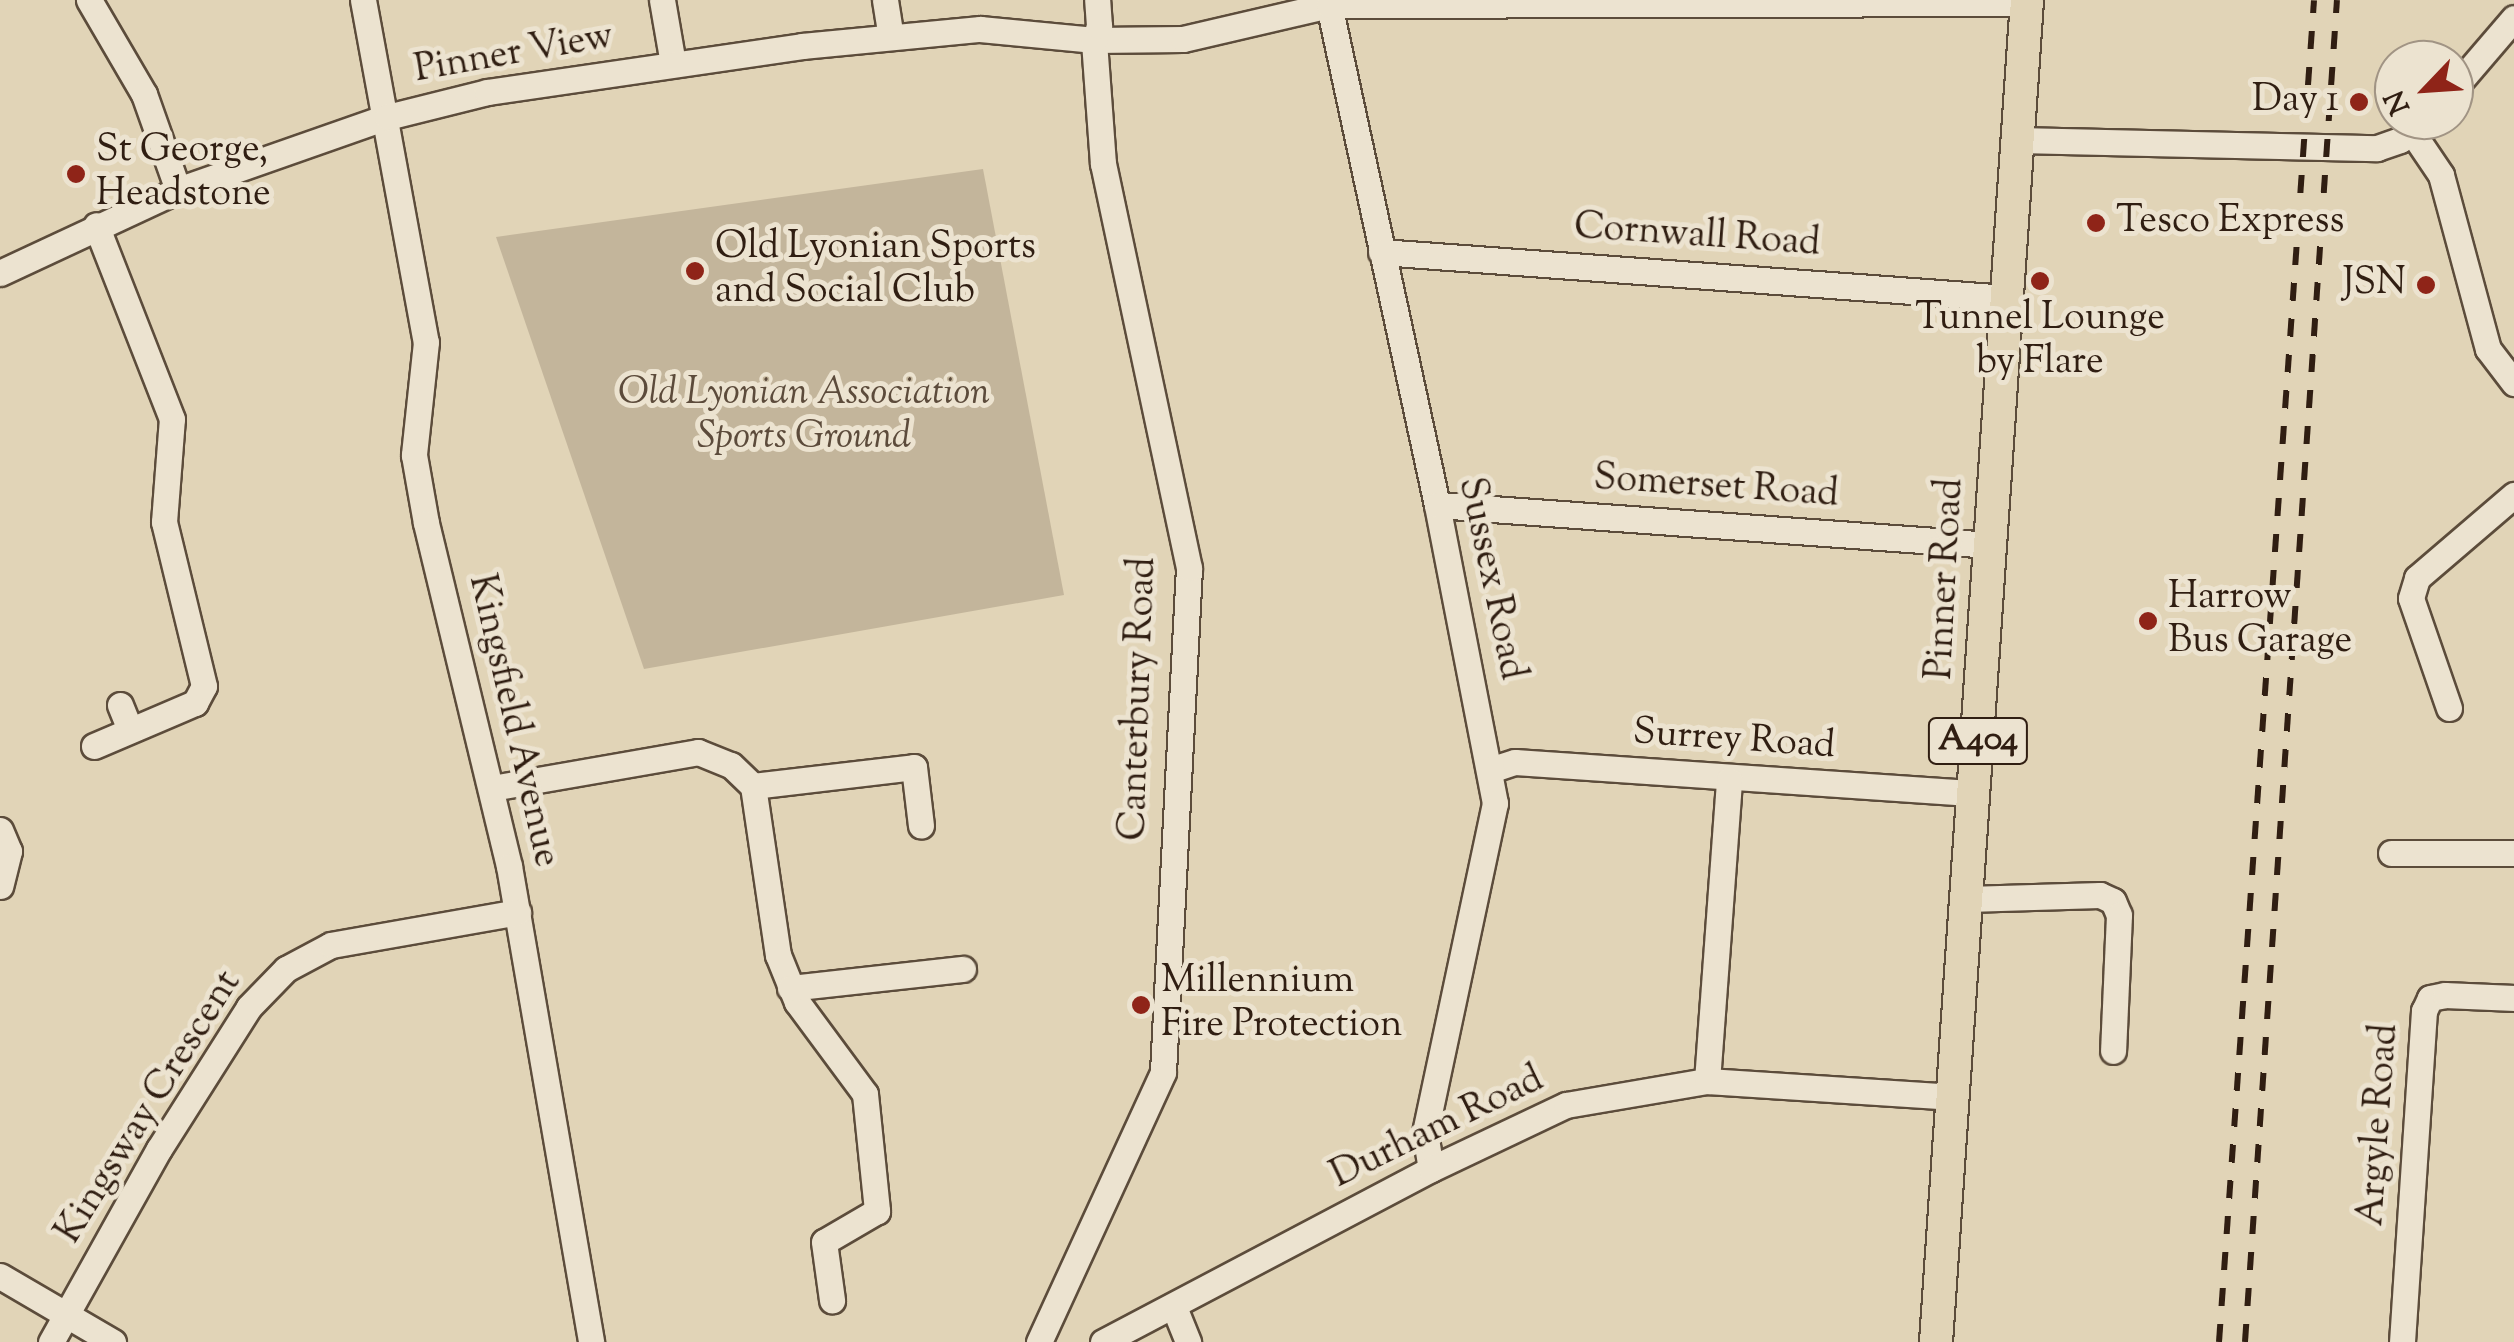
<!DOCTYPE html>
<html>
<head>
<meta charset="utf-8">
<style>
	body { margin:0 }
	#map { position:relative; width:2514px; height:1342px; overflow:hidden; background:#e1d4b7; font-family:"Sorts Mill Goudy",serif }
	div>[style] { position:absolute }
	.green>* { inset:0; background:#c3b59b }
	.roads { filter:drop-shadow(2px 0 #5c4c3b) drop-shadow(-2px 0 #5c4c3b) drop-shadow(0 2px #5c4c3b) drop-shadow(0 -2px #5c4c3b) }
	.minor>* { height:25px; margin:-12.5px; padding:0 12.5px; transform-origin:12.5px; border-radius:12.5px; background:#ece3d0 }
	.major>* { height:32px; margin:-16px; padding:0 16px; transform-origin:16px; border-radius:16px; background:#e1d4b7 }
	.rail>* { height:6px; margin-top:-3px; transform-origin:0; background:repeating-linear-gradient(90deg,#301e12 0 18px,transparent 0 36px) }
	.dots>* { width:28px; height:28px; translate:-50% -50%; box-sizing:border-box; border:5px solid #ece3d0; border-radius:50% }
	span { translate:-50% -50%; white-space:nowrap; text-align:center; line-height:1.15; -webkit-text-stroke:10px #ece3d0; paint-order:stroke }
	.shield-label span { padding:2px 8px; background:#ece3d0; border:2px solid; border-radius:8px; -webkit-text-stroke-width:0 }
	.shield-label { font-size:35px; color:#301e12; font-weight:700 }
	.street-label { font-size:38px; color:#301e12 }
	.poi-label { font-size:38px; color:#301e12 }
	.right { translate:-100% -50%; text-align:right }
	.left { translate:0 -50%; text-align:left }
	.park-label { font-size:38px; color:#5c4b3b; font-style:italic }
	.north { position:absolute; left:2374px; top:40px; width:100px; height:100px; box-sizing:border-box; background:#ece3d0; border:2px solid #a19484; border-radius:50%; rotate:245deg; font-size:28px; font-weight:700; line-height:40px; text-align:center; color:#301e12 }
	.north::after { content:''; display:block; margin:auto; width:35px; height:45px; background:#8f2418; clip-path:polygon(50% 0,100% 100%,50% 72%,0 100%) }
</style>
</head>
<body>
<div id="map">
	<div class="green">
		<div style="clip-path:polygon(983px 169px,1064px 595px,644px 669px,496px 237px)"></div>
	</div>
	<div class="roads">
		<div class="minor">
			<div style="left:89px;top:0;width:109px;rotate:59.7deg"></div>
			<div style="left:144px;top:94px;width:102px;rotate:70.5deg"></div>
			<div style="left:363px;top:0;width:348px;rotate:79.6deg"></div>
			<div style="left:426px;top:342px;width:114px;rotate:96.1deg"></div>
			<div style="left:414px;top:455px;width:69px;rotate:80deg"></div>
			<div style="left:426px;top:523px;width:353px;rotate:76.4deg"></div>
			<div style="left:509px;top:866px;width:483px;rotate:80.2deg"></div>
			<div style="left:662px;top:0;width:65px;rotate:80.2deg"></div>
			<div style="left:885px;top:0;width:36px;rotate:81deg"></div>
			<div style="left:1329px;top:5px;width:512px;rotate:77.81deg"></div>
			<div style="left:1437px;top:505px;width:304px;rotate:79deg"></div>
			<div style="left:1495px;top:803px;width:336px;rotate:102deg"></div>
			<div style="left:1425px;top:1132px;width:37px;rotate:81deg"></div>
			<div style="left:2454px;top:88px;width:92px;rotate:-49.4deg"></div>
			<div style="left:2412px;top:132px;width:52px;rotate:56deg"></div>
			<div style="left:2441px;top:175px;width:180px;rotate:74.9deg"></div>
			<div style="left:2488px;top:349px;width:43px;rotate:52.6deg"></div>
			<div style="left:2018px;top:140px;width:359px;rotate:1.3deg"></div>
			<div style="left:2377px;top:148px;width:24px;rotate:-19deg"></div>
			<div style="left:2400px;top:140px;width:31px;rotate:-40deg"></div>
			<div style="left:1381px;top:252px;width:628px;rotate:4.2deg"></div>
			<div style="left:0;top:273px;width:196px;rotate:-25deg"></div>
			<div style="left:178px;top:190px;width:221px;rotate:-19.3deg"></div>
			<div style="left:387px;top:117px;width:103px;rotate:-14deg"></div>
			<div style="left:487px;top:92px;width:318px;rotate:-8.3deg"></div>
			<div style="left:802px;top:46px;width:179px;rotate:-5.5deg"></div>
			<div style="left:980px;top:29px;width:115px;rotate:5.5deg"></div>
			<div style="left:1094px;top:40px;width:89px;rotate:-0.6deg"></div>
			<div style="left:1183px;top:39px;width:150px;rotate:-13.1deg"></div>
			<div style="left:1329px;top:5px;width:698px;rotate:-0.16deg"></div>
			<div style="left:1437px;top:505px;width:555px;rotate:4.13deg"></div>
			<div style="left:120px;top:705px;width:27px;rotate:68deg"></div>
			<div style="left:2449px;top:708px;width:116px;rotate:-109.1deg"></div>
			<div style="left:2411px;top:598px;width:21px;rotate:-73deg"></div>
			<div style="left:2417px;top:578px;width:128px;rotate:-40.6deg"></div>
			<div style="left:94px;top:746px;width:110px;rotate:-23.1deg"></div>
			<div style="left:195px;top:703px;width:19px;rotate:-62deg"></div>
			<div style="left:204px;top:686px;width:169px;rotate:-103.7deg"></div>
			<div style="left:164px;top:522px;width:103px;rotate:-85.6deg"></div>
			<div style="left:172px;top:419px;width:208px;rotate:-111.4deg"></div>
			<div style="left:1490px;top:770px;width:26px;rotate:-18deg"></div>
			<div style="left:1515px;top:762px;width:460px;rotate:3.9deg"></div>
			<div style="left:753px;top:786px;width:162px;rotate:-6.7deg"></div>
			<div style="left:914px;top:767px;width:59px;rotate:83.2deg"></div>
			<div style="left:492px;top:788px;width:209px;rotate:-9.9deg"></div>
			<div style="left:698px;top:752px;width:35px;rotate:22deg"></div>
			<div style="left:731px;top:765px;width:30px;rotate:44deg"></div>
			<div style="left:753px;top:786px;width:171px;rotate:81.6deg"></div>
			<div style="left:778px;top:955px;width:51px;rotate:68deg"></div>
			<div style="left:797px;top:1002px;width:114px;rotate:53.5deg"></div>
			<div style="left:865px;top:1094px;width:118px;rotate:84.1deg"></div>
			<div style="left:877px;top:1211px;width:61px;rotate:149.7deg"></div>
			<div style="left:824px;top:1242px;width:59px;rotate:82.1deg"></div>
			<div style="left:0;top:830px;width:23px;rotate:67deg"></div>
			<div style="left:9px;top:851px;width:36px;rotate:104deg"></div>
			<div style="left:2391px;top:853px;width:123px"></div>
			<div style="left:1967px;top:899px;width:133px;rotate:-1.7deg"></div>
			<div style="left:2100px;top:895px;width:14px;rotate:25deg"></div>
			<div style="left:2113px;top:901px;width:15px;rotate:67deg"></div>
			<div style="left:2119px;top:915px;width:136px;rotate:92.5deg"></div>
			<div style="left:790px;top:988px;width:174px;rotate:-6.3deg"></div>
			<div style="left:1707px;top:1081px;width:302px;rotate:-85.8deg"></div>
			<div style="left:0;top:1276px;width:131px;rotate:30.3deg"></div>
			<div style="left:1174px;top:1307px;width:38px;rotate:68deg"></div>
			<div style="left:51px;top:1342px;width:221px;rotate:-60.8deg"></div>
			<div style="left:159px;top:1149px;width:168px;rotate:-57.6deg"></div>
			<div style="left:249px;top:1007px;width:53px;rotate:-45.8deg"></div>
			<div style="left:286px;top:969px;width:51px;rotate:-28.1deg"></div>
			<div style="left:331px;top:945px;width:190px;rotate:-10deg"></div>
			<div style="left:1039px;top:1342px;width:297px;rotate:-65.3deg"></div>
			<div style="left:1163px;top:1072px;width:505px;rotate:-87.05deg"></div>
			<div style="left:1189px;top:568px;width:413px;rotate:-102deg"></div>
			<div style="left:1103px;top:164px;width:124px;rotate:-94.2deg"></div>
			<div style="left:1094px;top:40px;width:15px;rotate:-70deg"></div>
			<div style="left:1099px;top:26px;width:26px;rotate:-94deg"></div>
			<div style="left:1103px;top:1342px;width:371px;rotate:-27.8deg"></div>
			<div style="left:1431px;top:1169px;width:149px;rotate:-25.4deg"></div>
			<div style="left:1566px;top:1105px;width:143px;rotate:-9.7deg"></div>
			<div style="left:1707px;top:1081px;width:248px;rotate:3.7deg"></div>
			<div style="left:2402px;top:1342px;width:332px;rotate:-86.2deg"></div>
			<div style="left:2424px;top:1011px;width:14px;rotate:-65deg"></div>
			<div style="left:2430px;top:998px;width:15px;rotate:-11deg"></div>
			<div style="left:2445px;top:995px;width:69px;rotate:2.5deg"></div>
		</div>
		<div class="major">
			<div style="left:1936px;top:1342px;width:1345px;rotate:-86.12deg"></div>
		</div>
	</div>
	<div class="rail">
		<div style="left:2219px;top:1342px;width:1345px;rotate:-85.95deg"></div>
		<div style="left:2245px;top:1342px;width:1345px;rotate:-86.08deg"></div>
	</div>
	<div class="dots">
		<div style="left:2359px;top:102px;background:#8f2418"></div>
		<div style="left:76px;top:174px;background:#8f2418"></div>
		<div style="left:2096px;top:223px;background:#8f2418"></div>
		<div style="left:695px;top:271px;background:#8f2418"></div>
		<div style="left:2040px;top:281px;background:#8f2418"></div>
		<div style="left:2426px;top:285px;background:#8f2418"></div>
		<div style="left:2148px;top:621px;background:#8f2418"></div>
		<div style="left:1141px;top:1005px;background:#8f2418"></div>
	</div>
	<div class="shield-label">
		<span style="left:1978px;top:741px">A404</span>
	</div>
	<div class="street-label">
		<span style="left:514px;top:55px;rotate:-10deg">Pinner View</span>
		<span style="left:1697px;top:237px;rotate:4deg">Cornwall Road</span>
		<span style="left:1716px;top:488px;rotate:4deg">Somerset Road</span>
		<span style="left:1490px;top:579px;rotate:78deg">Sussex Road</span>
		<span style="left:1947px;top:579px;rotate:-87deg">Pinner Road</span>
		<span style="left:1140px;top:699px;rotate:-88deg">Canterbury Road</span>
		<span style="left:512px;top:721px;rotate:77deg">Kingsfield Avenue</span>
		<span style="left:1734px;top:741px;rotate:4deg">Surrey Road</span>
		<span style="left:150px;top:1108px;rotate:-58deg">Kingsway Crescent</span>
		<span style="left:2380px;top:1125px;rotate:-86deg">Argyle Road</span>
		<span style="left:1438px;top:1129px;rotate:-26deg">Durham Road</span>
	</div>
	<div class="poi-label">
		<span class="right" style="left:2339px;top:102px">Day 1</span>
		<span class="left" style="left:96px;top:174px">St George,<br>Headstone</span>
		<span class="left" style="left:2116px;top:223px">Tesco Express</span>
		<span class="left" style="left:715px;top:271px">Old Lyonian Sports<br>and Social Club</span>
		<span class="right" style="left:2406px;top:285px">JSN</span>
		<span style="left:2040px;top:342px">Tunnel Lounge<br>by Flare</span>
		<span class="left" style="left:2168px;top:621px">Harrow<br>Bus Garage</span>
		<span class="left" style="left:1161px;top:1005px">Millennium<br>Fire Protection</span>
	</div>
	<div class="park-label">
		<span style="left:804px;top:417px">Old Lyonian Association<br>Sports Ground</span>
	</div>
	<div class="north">N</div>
</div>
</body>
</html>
